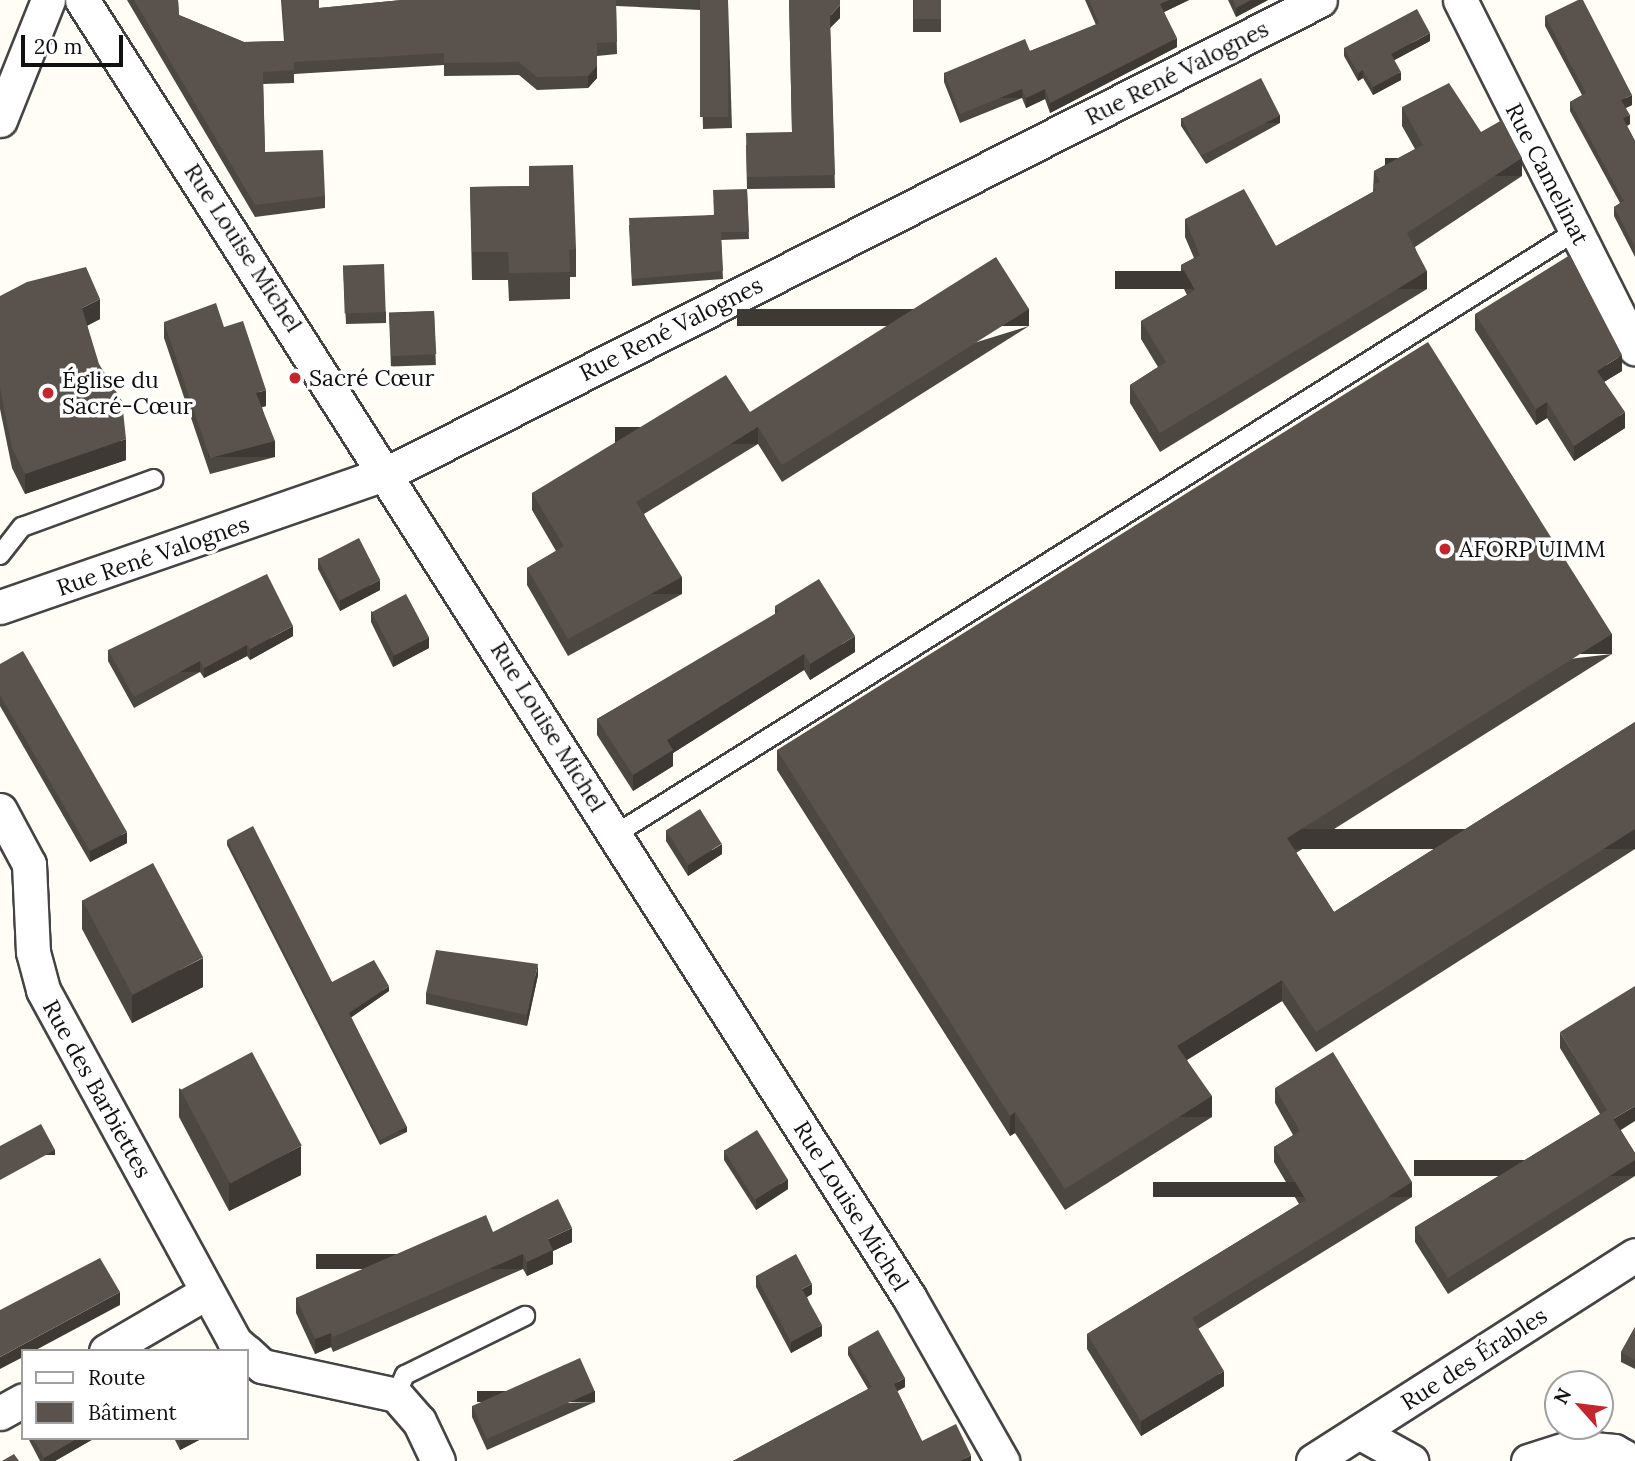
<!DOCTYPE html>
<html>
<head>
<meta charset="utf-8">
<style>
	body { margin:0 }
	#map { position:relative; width:1635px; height:1461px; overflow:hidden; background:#fffdf5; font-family:Lora,serif }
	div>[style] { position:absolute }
	.roads { filter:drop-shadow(2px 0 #444) drop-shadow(-2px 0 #444) drop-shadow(0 2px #444) drop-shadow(0 -2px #444) }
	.lane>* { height:18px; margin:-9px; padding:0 9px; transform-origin:9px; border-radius:9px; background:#fff }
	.street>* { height:33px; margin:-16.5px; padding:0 16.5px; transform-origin:16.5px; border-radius:16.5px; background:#fff }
	.wall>* { inset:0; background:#4d4742; transform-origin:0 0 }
	.shaded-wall>* { inset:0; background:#3f3936; transform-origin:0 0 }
	.building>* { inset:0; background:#5a524d; transform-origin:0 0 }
	.dots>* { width:19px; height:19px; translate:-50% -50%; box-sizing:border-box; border:4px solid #fff; border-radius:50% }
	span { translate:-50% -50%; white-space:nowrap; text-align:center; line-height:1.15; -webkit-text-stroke:7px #fff; paint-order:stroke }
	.street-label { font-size:23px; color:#111 }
	.poi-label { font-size:23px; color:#111 }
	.left { translate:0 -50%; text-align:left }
	.legend { position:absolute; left:21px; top:1349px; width:228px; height:91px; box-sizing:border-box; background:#fff; border:2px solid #a0a0a0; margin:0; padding:9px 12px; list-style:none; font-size:21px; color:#111 }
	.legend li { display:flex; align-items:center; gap:14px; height:35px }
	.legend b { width:35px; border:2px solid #a0a0a0 }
	.north { position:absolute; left:1544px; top:1370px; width:70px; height:70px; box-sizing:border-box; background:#fff; border:2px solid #a0a0a0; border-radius:50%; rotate:298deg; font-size:19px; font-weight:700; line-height:28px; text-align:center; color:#111 }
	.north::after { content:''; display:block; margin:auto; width:24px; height:32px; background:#c4262e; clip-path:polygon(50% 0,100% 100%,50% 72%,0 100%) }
	.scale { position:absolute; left:21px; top:35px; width:102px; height:32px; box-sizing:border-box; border:4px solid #111; border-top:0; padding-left:9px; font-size:21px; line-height:24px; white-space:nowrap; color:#111; -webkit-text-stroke:5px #fff; paint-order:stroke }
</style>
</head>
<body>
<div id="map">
	<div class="roads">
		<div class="lane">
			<div style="left:0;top:555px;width:36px;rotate:-52deg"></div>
			<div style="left:22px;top:527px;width:140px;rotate:-20deg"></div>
			<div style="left:616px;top:834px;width:1134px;rotate:-32.13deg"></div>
			<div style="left:396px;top:1395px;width:22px;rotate:-66deg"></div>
			<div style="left:405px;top:1375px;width:134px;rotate:-26.2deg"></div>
		</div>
		<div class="street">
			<div style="left:82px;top:0;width:1538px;rotate:57.48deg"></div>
			<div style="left:909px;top:1297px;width:189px;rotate:60.4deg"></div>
			<div style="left:1460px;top:0;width:390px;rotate:63.3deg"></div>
			<div style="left:0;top:120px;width:129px;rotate:-68.2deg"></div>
			<div style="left:0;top:607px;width:410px;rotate:-19.1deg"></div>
			<div style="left:388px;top:473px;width:1045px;rotate:-26.91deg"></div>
			<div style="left:0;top:810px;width:61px;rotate:61.8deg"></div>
			<div style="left:29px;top:864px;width:88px;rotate:87.4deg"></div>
			<div style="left:33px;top:952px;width:39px;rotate:75deg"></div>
			<div style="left:43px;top:990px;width:400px;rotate:61.4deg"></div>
			<div style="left:234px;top:1341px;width:15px;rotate:42deg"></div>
			<div style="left:106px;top:1351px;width:117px;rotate:-30.3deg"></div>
			<div style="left:247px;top:1352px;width:21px;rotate:43deg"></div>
			<div style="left:262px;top:1366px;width:137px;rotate:12.2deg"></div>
			<div style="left:396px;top:1395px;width:35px;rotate:49deg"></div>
			<div style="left:419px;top:1421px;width:44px;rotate:64.6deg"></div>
			<div style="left:0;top:1413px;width:26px;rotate:-29deg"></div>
			<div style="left:1359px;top:1432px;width:60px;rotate:29.1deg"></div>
			<div style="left:1313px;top:1461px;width:382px;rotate:-32.6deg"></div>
			<div style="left:1528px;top:1461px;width:46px;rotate:-17.7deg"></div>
			<div style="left:1572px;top:1447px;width:42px;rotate:5.4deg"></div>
			<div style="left:1614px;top:1451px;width:21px;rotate:29deg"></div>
		</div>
	</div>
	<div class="wall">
		<div style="clip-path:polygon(127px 0,178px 0,179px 15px,244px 42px,284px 41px,281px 0,319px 0,319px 8px,402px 0,728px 0,732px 128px,703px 129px,700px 10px,616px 6px,617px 54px,597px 56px,597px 78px,588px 88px,537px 90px,519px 75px,444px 76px,444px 65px,294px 74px,294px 83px,263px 84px,265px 152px,325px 196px,325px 208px,255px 217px)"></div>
		<div style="clip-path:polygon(789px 0,840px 18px,830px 28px,835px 188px,747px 189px,749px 239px,721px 240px,723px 279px,632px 286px,629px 225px,713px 215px,747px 189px,746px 145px,792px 132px)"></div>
		<div style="left:913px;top:0;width:28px;height:32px"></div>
		<div style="clip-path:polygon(1085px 0,1189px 0,1164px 12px,1177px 47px,1050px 113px,1045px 99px,1026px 108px,1022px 98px,960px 123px,944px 82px,944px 73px,1030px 51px,1096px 25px)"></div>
		<div style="clip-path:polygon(1228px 0,1268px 0,1236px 17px)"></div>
		<div style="clip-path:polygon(1545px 16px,1632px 105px,1626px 108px,1630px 124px,1627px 126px,1635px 141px,1635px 257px,1614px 216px,1614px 207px,1620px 203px,1570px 111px,1570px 102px,1582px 95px,1545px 26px)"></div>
		<div style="clip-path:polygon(1430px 41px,1394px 60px,1401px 80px,1373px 95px,1363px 78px,1358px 81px,1344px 56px,1344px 48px)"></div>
		<div style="clip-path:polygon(1402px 107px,1481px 132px,1522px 176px,1415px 247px,1427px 289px,1160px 452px,1130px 403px,1130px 385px,1158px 367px,1141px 339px,1141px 321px,1187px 295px,1181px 283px,1181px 265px,1194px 258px,1185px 237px,1185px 219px,1276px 246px,1373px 192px,1374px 171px,1415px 149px,1402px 126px)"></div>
		<div style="clip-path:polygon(1181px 118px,1280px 123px,1206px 164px,1181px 126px)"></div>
		<div style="clip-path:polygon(529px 166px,576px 249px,576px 277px,570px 277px,570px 299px,509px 301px,508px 280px,472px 280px,470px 187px,529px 186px)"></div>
		<div style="clip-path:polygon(343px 265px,386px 312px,386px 323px,346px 324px)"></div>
		<div style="clip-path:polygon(0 296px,100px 319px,87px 326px,126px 460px,25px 494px,12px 468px,0 409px)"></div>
		<div style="left:434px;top:311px;width:54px;height:45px;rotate:88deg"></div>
		<div style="clip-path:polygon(1475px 314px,1622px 371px,1604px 382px,1625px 428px,1574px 461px,1547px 418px,1536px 425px,1475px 330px)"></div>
		<div style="clip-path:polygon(164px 322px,224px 327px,266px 406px,262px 407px,275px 457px,210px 474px,164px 338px)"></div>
		<div style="clip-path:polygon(1029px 326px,782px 482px,758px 444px,644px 514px,682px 594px,568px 656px,527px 585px,527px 568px,556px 551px,532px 510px,532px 493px,750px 412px)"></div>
		<div style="clip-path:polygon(318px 558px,380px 590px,340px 611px,318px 569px)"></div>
		<div style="clip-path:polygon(775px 606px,855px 652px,810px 680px,804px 670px,673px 753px,673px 766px,633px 791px,597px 735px,597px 719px,775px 615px)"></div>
		<div style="clip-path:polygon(371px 611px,429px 648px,393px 667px,371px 622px)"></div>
		<div style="clip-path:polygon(293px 636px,250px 660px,247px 656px,204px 678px,200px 672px,134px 708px,108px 661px,108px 650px)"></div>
		<div style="clip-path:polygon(1612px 654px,1296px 853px,1334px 912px,1635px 722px,1635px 849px,1316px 1052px,1282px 1001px,1187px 1060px,1212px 1117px,1065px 1210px,1015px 1133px,1010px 1136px,777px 770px,777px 750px)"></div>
		<div style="clip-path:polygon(0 664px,127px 843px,90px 862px,0 706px)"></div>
		<div style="clip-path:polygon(666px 830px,722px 854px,688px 876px,666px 841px)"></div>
		<div style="clip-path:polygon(227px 840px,332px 982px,389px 991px,351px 1017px,407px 1132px,380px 1145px,227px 845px)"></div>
		<div style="clip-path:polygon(82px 900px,203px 987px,132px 1023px,82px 929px)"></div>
		<div style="clip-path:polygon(538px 975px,527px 1026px,426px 1004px,426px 993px)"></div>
		<div style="clip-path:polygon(1560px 1032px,1635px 1153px,1635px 1176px,1448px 1294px,1415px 1242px,1415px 1227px,1600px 1114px,1560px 1048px)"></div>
		<div style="clip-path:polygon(179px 1088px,301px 1175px,229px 1211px,179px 1117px)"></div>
		<div style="clip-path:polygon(1275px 1088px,1412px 1197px,1198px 1329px,1224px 1386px,1141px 1436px,1087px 1349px,1087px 1334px,1299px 1204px,1274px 1162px,1274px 1147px,1293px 1135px,1275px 1103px)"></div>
		<div style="clip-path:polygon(724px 1150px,788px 1189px,756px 1210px,724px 1160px)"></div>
		<div style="clip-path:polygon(493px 1232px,572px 1242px,553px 1251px,553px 1264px,527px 1276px,523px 1269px,333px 1352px,331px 1347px,315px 1354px,296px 1313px,296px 1298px)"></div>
		<div style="clip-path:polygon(756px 1276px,812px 1294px,807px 1297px,822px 1336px,791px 1353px,756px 1287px)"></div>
		<div style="clip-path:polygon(1635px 1327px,1635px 1369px,1621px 1362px,1621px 1352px)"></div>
		<div style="clip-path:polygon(848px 1347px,905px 1387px,897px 1391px,922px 1441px,971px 1461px,733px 1461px,868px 1389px,848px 1355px)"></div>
		<div style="clip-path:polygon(595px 1402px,487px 1450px,472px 1417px,472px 1406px)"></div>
		<div style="clip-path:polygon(28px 1438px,95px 1438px,55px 1461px,40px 1461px)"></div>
		<div style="clip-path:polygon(174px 1438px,203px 1438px,180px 1450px)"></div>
	</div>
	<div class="shaded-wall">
		<div style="clip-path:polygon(1169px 0,1189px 0,1160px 14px,1160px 4px)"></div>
		<div style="clip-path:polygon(1251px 0,1268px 0,1236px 17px,1236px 8px)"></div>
		<div style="clip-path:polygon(840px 5px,840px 18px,830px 28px,830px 16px)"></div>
		<div style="clip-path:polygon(1430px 33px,1430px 41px,1391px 62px,1391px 54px)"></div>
		<div style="clip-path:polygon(1177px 38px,1177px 47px,1050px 113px,1050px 103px)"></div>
		<div style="clip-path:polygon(597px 66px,597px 78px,588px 88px,588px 76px)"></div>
		<div style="clip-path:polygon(1363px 70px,1363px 78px,1358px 81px,1358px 73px)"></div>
		<div style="clip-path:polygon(1401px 72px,1401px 80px,1373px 95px,1373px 87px)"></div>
		<div style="left:1022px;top:89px;width:9px;height:67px;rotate:90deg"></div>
		<div style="clip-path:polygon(1045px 89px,1045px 99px,1026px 108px,1026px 98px)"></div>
		<div style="clip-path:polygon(1632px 95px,1632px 105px,1621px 110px,1621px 100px)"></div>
		<div style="left:1280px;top:115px;width:8px;height:85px;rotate:90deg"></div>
		<div style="clip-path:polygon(1630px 115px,1630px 124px,1623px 128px,1623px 118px)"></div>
		<div style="left:1522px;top:158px;width:18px;height:137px;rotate:90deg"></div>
		<div style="left:1427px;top:271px;width:18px;height:312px;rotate:90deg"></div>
		<div style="clip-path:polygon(100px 299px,100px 319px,82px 328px,82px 308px)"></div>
		<div style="left:1029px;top:309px;width:17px;height:292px;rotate:90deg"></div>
		<div style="clip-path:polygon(1622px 355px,1622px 371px,1597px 386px,1597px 371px)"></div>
		<div style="clip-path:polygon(266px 390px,266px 406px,256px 409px,256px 393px)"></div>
		<div style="clip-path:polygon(1547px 402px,1547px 418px,1536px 425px,1536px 409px)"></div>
		<div style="clip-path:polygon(1625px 412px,1625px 428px,1574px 461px,1574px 446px)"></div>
		<div style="left:758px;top:427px;width:17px;height:143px;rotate:90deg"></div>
		<div style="clip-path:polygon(126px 439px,126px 460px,25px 494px,25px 474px)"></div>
		<div style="left:275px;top:441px;width:16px;height:67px;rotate:90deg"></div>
		<div style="left:682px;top:577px;width:17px;height:130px;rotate:90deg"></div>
		<div style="clip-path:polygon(380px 580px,380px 590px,340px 611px,340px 600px)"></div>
		<div style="clip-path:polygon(293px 626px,293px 636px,250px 660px,250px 649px)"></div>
		<div style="left:1612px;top:634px;width:20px;height:384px;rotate:90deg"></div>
		<div style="clip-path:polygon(855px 636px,855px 652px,810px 680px,810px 664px)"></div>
		<div style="clip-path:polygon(429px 637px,429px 648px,393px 667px,393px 656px)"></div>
		<div style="clip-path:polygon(247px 645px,247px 656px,204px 678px,204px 668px)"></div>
		<div style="clip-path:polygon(804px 654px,804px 670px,673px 753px,673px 766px,633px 791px,633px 775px,667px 740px)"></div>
		<div style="left:200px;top:661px;width:11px;height:75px;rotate:90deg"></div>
		<div style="left:1635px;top:829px;width:20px;height:378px;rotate:90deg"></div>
		<div style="clip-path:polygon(127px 832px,127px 843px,90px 862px,90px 851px)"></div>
		<div style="clip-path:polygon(722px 844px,722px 854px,688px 876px,688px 865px)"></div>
		<div style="clip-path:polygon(203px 958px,203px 987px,132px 1023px,132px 994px)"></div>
		<div style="clip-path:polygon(538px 964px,538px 975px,527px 1026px,527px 1015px)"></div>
		<div style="clip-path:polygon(1282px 980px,1282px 1001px,1177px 1066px,1177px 1046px)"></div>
		<div style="clip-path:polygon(389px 986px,389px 991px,349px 1019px,349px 1013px)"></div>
		<div style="left:1212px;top:1096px;width:21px;height:174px;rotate:90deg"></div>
		<div style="clip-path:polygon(1635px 1106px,1635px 1121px,1613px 1135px,1613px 1119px)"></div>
		<div style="clip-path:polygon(1015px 1112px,1015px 1133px,1010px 1136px,1010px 1116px)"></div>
		<div style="left:407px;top:1127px;width:5px;height:30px;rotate:90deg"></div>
		<div style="clip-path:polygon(301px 1146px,301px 1175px,229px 1211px,229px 1182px)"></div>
		<div style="left:55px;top:1150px;width:5px;height:63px;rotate:90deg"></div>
		<div style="left:1635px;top:1160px;width:16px;height:221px;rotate:90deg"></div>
		<div style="clip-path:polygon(788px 1179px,788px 1189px,756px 1210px,756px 1199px)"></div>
		<div style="left:1412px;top:1182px;width:15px;height:259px;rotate:90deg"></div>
		<div style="clip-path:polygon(572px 1228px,572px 1242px,553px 1251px,553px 1264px,527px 1276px,527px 1262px,548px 1239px)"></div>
		<div style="left:523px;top:1254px;width:15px;height:207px;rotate:90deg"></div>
		<div style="clip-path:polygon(812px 1284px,812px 1294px,802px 1300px,802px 1289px)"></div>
		<div style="clip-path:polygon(120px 1292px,120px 1305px,34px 1351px,23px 1351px,23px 1357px,0 1369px,0 1357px)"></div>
		<div style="clip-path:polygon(822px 1325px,822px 1336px,791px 1353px,791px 1342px)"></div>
		<div style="clip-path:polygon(331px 1333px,331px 1347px,315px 1354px,315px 1339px)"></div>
		<div style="clip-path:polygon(1224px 1371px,1224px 1386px,1141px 1436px,1141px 1421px)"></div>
		<div style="clip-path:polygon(905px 1378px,905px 1387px,894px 1393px,894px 1384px)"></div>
		<div style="left:595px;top:1391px;width:11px;height:118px;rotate:90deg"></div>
		<div style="clip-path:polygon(78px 1438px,95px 1438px,55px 1461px,44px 1461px,44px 1458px)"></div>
		<div style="clip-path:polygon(181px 1438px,203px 1438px,180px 1450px,180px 1439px)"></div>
		<div style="clip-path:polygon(971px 1455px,971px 1461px,960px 1461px)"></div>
	</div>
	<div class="building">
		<div style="clip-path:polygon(134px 0,178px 0,179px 15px,244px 42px,285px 41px,282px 0,319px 0,319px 8px,402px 0,616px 0,617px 42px,597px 43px,597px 66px,588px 76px,537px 77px,519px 62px,444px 63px,444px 53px,294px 62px,294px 70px,263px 72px,265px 152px,323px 150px,325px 196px,255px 205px)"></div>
		<div style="left:700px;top:0;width:28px;height:117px"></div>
		<div style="clip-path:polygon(789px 0,840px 0,840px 5px,830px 16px,835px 175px,747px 177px,746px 133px,792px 132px)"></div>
		<div style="left:914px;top:0;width:27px;height:19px"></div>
		<div style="clip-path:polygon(1089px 0,1169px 0,1160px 4px,1177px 38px,1050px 103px,1045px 89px,1026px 98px,1022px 89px,960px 114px,944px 73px,1025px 39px,1030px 51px,1099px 23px)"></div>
		<div style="clip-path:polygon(1233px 0,1251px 0,1236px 8px)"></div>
		<div style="clip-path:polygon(1578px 0,1583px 0,1632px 95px,1621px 100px,1630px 115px,1623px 118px,1635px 141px,1635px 247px,1614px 207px,1624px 201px,1570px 102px,1586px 93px,1545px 16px)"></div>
		<div style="clip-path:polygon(1417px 9px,1430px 33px,1391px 54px,1401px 72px,1373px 87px,1363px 70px,1358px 73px,1344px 48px)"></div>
		<div style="left:1261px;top:78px;width:42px;height:89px;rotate:63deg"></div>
		<div style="clip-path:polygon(1449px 83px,1481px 132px,1502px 120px,1522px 158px,1407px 233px,1427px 271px,1160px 433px,1130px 385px,1166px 362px,1141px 321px,1195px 290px,1181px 265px,1200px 255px,1185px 219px,1244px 189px,1276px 246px,1376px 190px,1373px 185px,1380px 182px,1374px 171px,1423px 145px,1402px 107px)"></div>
		<div style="clip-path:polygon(573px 165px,576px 249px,569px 250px,570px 272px,509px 273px,508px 252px,472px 252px,470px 187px,529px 186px,529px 166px)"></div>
		<div style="clip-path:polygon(747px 189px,749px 232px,721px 232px,723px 271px,632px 279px,629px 218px,714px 215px,713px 190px)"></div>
		<div style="clip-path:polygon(1570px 255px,1622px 355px,1597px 371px,1625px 412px,1574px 446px,1547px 402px,1536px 409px,1475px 314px)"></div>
		<div style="clip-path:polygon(996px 257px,1029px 309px,782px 465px,758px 427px,636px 502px,682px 577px,568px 639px,527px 568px,564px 546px,532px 493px,726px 375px,750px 412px)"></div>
		<div style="left:384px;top:264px;width:48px;height:41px;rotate:88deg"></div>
		<div style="clip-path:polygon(86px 267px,100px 299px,82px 308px,99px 364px,122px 401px,126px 439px,25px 474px,12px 448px,0 388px,0 296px,27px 282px)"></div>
		<div style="clip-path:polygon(216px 303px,224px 327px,243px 321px,266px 390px,256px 393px,275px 441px,210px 458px,164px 322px)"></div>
		<div style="left:434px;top:311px;width:43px;height:45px;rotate:87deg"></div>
		<div style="clip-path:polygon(1428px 342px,1612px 634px,1287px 838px,1334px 912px,1635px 722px,1635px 829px,1316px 1032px,1282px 980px,1177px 1046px,1212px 1096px,1065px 1189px,1015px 1112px,1010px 1116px,777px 750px)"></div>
		<div style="left:359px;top:538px;width:47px;height:46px;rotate:63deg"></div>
		<div style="clip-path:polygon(267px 574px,293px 626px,250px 649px,247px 645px,204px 668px,200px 661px,134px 697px,108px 650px)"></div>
		<div style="clip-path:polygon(819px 579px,855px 636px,810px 664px,804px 654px,667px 740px,673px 750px,633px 775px,597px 719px,778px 612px,775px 606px)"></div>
		<div style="left:406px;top:594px;width:49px;height:39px;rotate:62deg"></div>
		<div style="clip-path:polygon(23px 651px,127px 832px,90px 851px,0 695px,0 664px)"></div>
		<div style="left:700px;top:809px;width:41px;height:40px;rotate:58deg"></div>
		<div style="clip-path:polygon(253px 826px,332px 982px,374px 960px,389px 986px,349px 1013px,407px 1127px,380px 1140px,227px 840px)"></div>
		<div style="left:153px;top:863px;width:107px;height:80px;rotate:62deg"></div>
		<div style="clip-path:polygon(436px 950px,538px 964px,527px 1015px,426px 993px)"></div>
		<div style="clip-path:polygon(1635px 986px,1635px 1106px,1613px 1119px,1635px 1153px,1635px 1160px,1448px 1278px,1415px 1227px,1607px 1110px,1560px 1032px)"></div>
		<div style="left:252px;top:1052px;width:106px;height:81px;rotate:62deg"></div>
		<div style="clip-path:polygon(1333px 1052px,1412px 1182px,1192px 1318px,1224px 1371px,1141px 1421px,1087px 1334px,1306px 1200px,1274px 1147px,1300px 1131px,1275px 1088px)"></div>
		<div style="clip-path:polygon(41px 1124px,55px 1150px,0 1180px,0 1146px)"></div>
		<div style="left:757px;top:1130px;width:58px;height:39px;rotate:58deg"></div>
		<div style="clip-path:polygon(558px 1199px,572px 1228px,548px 1239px,553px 1250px,527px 1262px,523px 1254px,333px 1337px,331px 1333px,315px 1339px,296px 1298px,486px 1215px,493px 1232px)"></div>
		<div style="clip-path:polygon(796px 1254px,812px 1284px,802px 1289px,822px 1325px,791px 1342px,756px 1276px)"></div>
		<div style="clip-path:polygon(100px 1258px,120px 1292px,0 1357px,0 1310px)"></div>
		<div style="clip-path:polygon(1635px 1327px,1635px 1360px,1621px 1352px)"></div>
		<div style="clip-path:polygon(878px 1330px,905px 1378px,894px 1384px,922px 1441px,956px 1424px,971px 1455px,960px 1461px,733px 1461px,872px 1387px,848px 1347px)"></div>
		<div style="left:580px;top:1358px;width:36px;height:118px;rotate:66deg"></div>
		<div style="clip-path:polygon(33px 1438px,78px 1438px,44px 1458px)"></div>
		<div style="clip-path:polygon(14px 1454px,19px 1461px,2px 1461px)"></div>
	</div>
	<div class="dots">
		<div style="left:295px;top:378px;background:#c4262e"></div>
		<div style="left:48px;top:393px;background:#c4262e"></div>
		<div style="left:1445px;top:549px;background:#c4262e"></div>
	</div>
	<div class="street-label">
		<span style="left:1177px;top:73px;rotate:-27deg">Rue René Valognes</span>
		<span style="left:1547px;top:174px;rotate:63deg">Rue Camelinat</span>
		<span style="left:243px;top:248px;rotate:57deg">Rue Louise Michel</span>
		<span style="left:671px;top:329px;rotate:-27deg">Rue René Valognes</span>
		<span style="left:153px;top:556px;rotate:-19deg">Rue René Valognes</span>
		<span style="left:548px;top:727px;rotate:58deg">Rue Louise Michel</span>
		<span style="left:97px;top:1089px;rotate:61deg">Rue des Barbiettes</span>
		<span style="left:851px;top:1206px;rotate:58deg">Rue Louise Michel</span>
		<span style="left:1474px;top:1359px;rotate:-33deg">Rue des Érables</span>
	</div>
	<div class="poi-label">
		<span class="left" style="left:309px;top:378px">Sacré Cœur</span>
		<span class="left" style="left:62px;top:393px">Église du<br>Sacré-Cœur</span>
		<span class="left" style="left:1459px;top:549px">AFORP UIMM</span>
	</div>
	<ul class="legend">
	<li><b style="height:9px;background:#fff"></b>Route</li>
	<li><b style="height:19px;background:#5a524d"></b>Bâtiment</li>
	</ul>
	<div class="north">N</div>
	<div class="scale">20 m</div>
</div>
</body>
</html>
